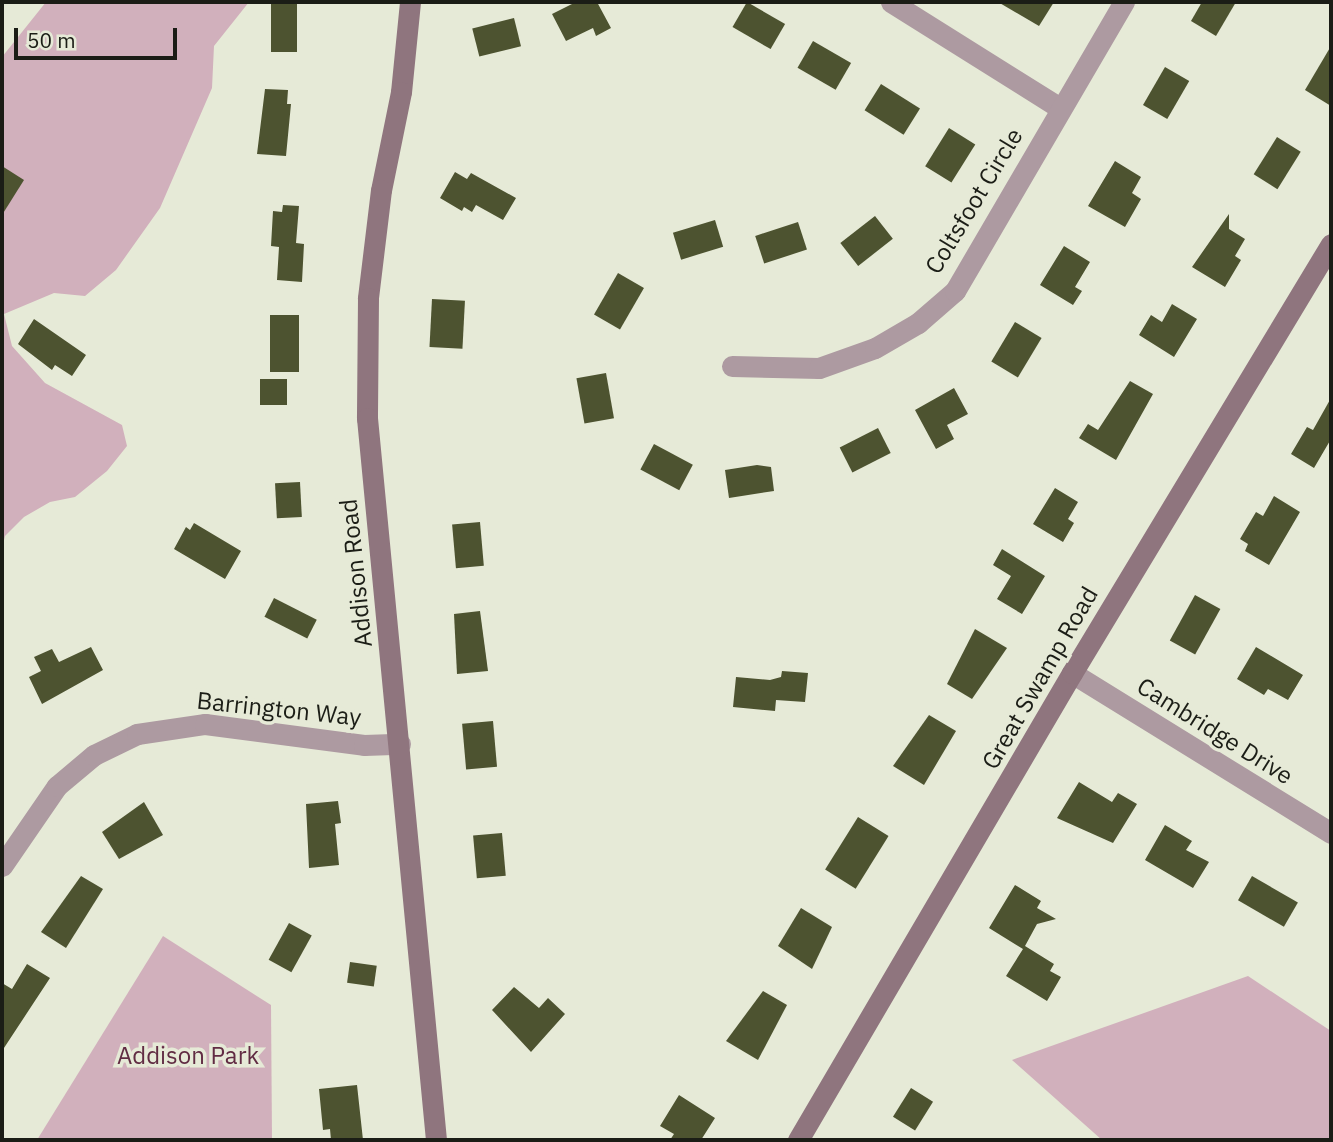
<!DOCTYPE html>
<html>
<head>
<meta charset="utf-8">
<style>
	body { margin:0 }
	#map { position:relative; width:1333px; height:1142px; overflow:hidden; background:#e6ead7; font-family:"IBM Plex Sans",sans-serif }
	div>[style] { position:absolute }
	.green>* { inset:0; background:#d1b0bc }
	.building>* { inset:0; background:#4d5330; transform-origin:0 0 }
	.street>* { height:21px; margin:-10.5px; padding:0 10.5px; transform-origin:10.5px; border-radius:10.5px; background:#ad9aa1 }
	.secondary>* { height:21px; margin:-10.5px; padding:0 10.5px; transform-origin:10.5px; border-radius:10.5px; background:#8f757e }
	span { translate:-50% -50%; white-space:nowrap; text-align:center; line-height:1.15; -webkit-text-stroke:7px #e6ead7; paint-order:stroke }
	.street-label { font-size:24px; color:#1b1d16 }
	.park-label { font-size:24px; color:#612c43 }
	.frame { position:absolute; inset:0; border:4px solid #1b1d16; pointer-events:none }
	.scale { position:absolute; left:14px; top:28px; width:163px; height:32px; box-sizing:border-box; border:4px solid #1b1d16; border-top:0; padding-left:9px; font-size:21px; line-height:24px; white-space:nowrap; color:#1b1d16; -webkit-text-stroke:5px #e6ead7; paint-order:stroke }
</style>
</head>
<body>
<div id="map">
	<div class="green">
		<div style="clip-path:polygon(46px 2px,249px 2px,214px 46px,212px 88px,160px 208px,116px 270px,85px 296px,54px 293px,4px 314px,12px 346px,45px 383px,122px 425px,127px 446px,107px 471px,75px 497px,50px 502px,24px 517px,5px 536px,2px 549px,2px 57px)"></div>
		<div style="clip-path:polygon(163px 936px,271px 1005px,272px 1140px,37px 1140px)"></div>
		<div style="clip-path:polygon(1248px 976px,1331px 1031px,1331px 1140px,1102px 1140px,1012px 1060px)"></div>
	</div>
	<div class="building">
		<div style="left:271px;top:2px;width:26px;height:50px"></div>
		<div style="clip-path:polygon(576px 2px,597px 2px,611px 28px,596px 36px,593px 28px,566px 41px,552px 14px)"></div>
		<div style="left:747px;top:2px;width:44px;height:29px;rotate:30deg"></div>
		<div style="clip-path:polygon(998px 2px,1054px 2px,1039px 26px)"></div>
		<div style="clip-path:polygon(1202px 2px,1236px 2px,1216px 36px,1191px 21px)"></div>
		<div style="left:514px;top:18px;width:29px;height:43px;rotate:76deg"></div>
		<div style="left:813px;top:41px;width:44px;height:31px;rotate:30deg"></div>
		<div style="clip-path:polygon(1331px 46px,1331px 106px,1305px 90px)"></div>
		<div style="left:1165px;top:67px;width:28px;height:44px;rotate:30deg"></div>
		<div style="left:881px;top:84px;width:46px;height:31px;rotate:32deg"></div>
		<div style="clip-path:polygon(265px 89px,288px 90px,287px 104px,291px 104px,286px 156px,257px 154px)"></div>
		<div style="left:949px;top:128px;width:31px;height:45px;rotate:32deg"></div>
		<div style="left:1277px;top:137px;width:28px;height:44px;rotate:32deg"></div>
		<div style="clip-path:polygon(1115px 161px,1141px 177px,1132px 193px,1141px 199px,1125px 227px,1088px 206px)"></div>
		<div style="clip-path:polygon(2px 166px,24px 180px,2px 215px)"></div>
		<div style="clip-path:polygon(455px 172px,467px 179px,471px 173px,516px 198px,503px 220px,476px 205px,472px 212px,464px 207px,462px 211px,440px 198px)"></div>
		<div style="clip-path:polygon(283px 205px,299px 206px,296px 243px,304px 244px,302px 282px,277px 280px,279px 247px,271px 246px,273px 211px,282px 212px)"></div>
		<div style="clip-path:polygon(1229px 214px,1229px 229px,1245px 239px,1235px 256px,1241px 260px,1225px 287px,1192px 267px)"></div>
		<div style="left:875px;top:216px;width:29px;height:44px;rotate:52deg"></div>
		<div style="left:715px;top:220px;width:28px;height:44px;rotate:73deg"></div>
		<div style="left:798px;top:222px;width:29px;height:45px;rotate:72deg"></div>
		<div style="clip-path:polygon(1064px 246px,1090px 262px,1075px 287px,1082px 291px,1073px 305px,1040px 285px)"></div>
		<div style="left:618px;top:273px;width:30px;height:48px;rotate:30deg"></div>
		<div style="left:432px;top:299px;width:33px;height:48px;rotate:3deg"></div>
		<div style="clip-path:polygon(1172px 304px,1197px 319px,1174px 357px,1139px 335px,1151px 315px,1162px 322px)"></div>
		<div style="left:270px;top:315px;width:29px;height:57px"></div>
		<div style="clip-path:polygon(34px 319px,86px 355px,72px 376px,55px 365px,52px 370px,18px 344px)"></div>
		<div style="left:1015px;top:322px;width:31px;height:46px;rotate:31deg"></div>
		<div style="left:606px;top:373px;width:46px;height:30px;rotate:80deg"></div>
		<div style="left:260px;top:379px;width:27px;height:26px"></div>
		<div style="clip-path:polygon(1130px 381px,1153px 394px,1116px 460px,1079px 438px,1088px 424px,1098px 430px)"></div>
		<div style="clip-path:polygon(954px 388px,968px 414px,947px 425px,954px 439px,936px 449px,915px 410px)"></div>
		<div style="clip-path:polygon(1331px 398px,1331px 439px,1314px 468px,1291px 454px,1307px 427px,1313px 430px)"></div>
		<div style="left:878px;top:428px;width:28px;height:43px;rotate:63deg"></div>
		<div style="left:654px;top:444px;width:44px;height:29px;rotate:28deg"></div>
		<div style="clip-path:polygon(757px 465px,771px 467px,774px 491px,729px 498px,725px 470px)"></div>
		<div style="left:300px;top:482px;width:35px;height:25px;rotate:87deg"></div>
		<div style="clip-path:polygon(1055px 488px,1078px 502px,1068px 519px,1074px 523px,1063px 542px,1033px 524px)"></div>
		<div style="clip-path:polygon(1274px 496px,1300px 512px,1269px 565px,1245px 551px,1248px 544px,1240px 539px,1256px 512px,1263px 516px)"></div>
		<div style="left:480px;top:522px;width:44px;height:28px;rotate:85deg"></div>
		<div style="clip-path:polygon(194px 523px,241px 551px,225px 579px,174px 549px,186px 527px,190px 530px)"></div>
		<div style="clip-path:polygon(1002px 549px,1045px 576px,1022px 614px,997px 599px,1011px 576px,993px 565px)"></div>
		<div style="left:1195px;top:595px;width:29px;height:52px;rotate:29deg"></div>
		<div style="left:274px;top:598px;width:48px;height:21px;rotate:27deg"></div>
		<div style="clip-path:polygon(480px 611px,488px 671px,457px 674px,454px 614px)"></div>
		<div style="clip-path:polygon(975px 629px,1007px 648px,972px 699px,947px 684px)"></div>
		<div style="clip-path:polygon(91px 647px,103px 670px,42px 704px,29px 677px,41px 671px,34px 657px,52px 649px,59px 662px)"></div>
		<div style="clip-path:polygon(1256px 647px,1303px 675px,1288px 700px,1268px 689px,1264px 695px,1237px 679px)"></div>
		<div style="clip-path:polygon(782px 671px,808px 673px,805px 702px,776px 700px,775px 711px,733px 707px,736px 677px,770px 680px,781px 677px)"></div>
		<div style="clip-path:polygon(929px 715px,956px 731px,924px 785px,893px 766px)"></div>
		<div style="left:493px;top:721px;width:46px;height:31px;rotate:85deg"></div>
		<div style="clip-path:polygon(1079px 782px,1112px 802px,1118px 793px,1137px 804px,1113px 843px,1057px 818px)"></div>
		<div style="clip-path:polygon(338px 801px,341px 823px,335px 824px,339px 865px,309px 868px,306px 804px)"></div>
		<div style="clip-path:polygon(144px 802px,163px 835px,119px 859px,102px 832px)"></div>
		<div style="left:858px;top:817px;width:36px;height:62px;rotate:32deg"></div>
		<div style="clip-path:polygon(1165px 825px,1192px 841px,1186px 850px,1209px 862px,1193px 888px,1145px 860px)"></div>
		<div style="left:502px;top:833px;width:43px;height:29px;rotate:85deg"></div>
		<div style="clip-path:polygon(81px 876px,103px 889px,66px 948px,41px 932px)"></div>
		<div style="left:1252px;top:876px;width:53px;height:28px;rotate:30deg"></div>
		<div style="clip-path:polygon(1015px 885px,1041px 901px,1037px 908px,1056px 919px,1037px 924px,1025px 946px,1054px 964px,1050px 971px,1061px 977px,1047px 1001px,1006px 976px,1023px 949px,989px 928px)"></div>
		<div style="clip-path:polygon(801px 908px,832px 927px,812px 969px,778px 946px)"></div>
		<div style="left:289px;top:923px;width:26px;height:42px;rotate:29deg"></div>
		<div style="left:350px;top:962px;width:27px;height:21px;rotate:8deg"></div>
		<div style="clip-path:polygon(27px 964px,50px 978px,2px 1051px,2px 983px,12px 989px)"></div>
		<div style="clip-path:polygon(514px 987px,539px 1008px,548px 998px,565px 1014px,531px 1052px,492px 1010px)"></div>
		<div style="clip-path:polygon(763px 991px,787px 1005px,758px 1060px,726px 1041px)"></div>
		<div style="clip-path:polygon(357px 1085px,363px 1140px,331px 1140px,330px 1129px,323px 1130px,319px 1089px)"></div>
		<div style="left:911px;top:1088px;width:26px;height:34px;rotate:32deg"></div>
		<div style="clip-path:polygon(679px 1095px,715px 1118px,701px 1140px,670px 1140px,674px 1134px,660px 1126px)"></div>
	</div>
	<div class="street">
		<div style="left:891px;top:2px;width:199px;rotate:32.1deg"></div>
		<div style="left:732px;top:366px;width:87px;rotate:1.3deg"></div>
		<div style="left:819px;top:368px;width:59px;rotate:-19.7deg"></div>
		<div style="left:875px;top:348px;width:50px;rotate:-30.2deg"></div>
		<div style="left:918px;top:323px;width:49px;rotate:-40.9deg"></div>
		<div style="left:955px;top:291px;width:335px;rotate:-59.7deg"></div>
		<div style="left:1072px;top:673px;width:304px;rotate:31.7deg"></div>
		<div style="left:2px;top:866px;width:97px;rotate:-55.5deg"></div>
		<div style="left:57px;top:786px;width:48px;rotate:-40deg"></div>
		<div style="left:94px;top:755px;width:48px;rotate:-26deg"></div>
		<div style="left:137px;top:734px;width:69px;rotate:-8.4deg"></div>
		<div style="left:205px;top:724px;width:160px;rotate:7.5deg"></div>
		<div style="left:364px;top:745px;width:36px;rotate:-2deg"></div>
	</div>
	<div class="secondary">
		<div style="left:410px;top:2px;width:90px;rotate:95.7deg"></div>
		<div style="left:401px;top:92px;width:100px;rotate:101.5deg"></div>
		<div style="left:381px;top:190px;width:109px;rotate:96.9deg"></div>
		<div style="left:368px;top:298px;width:120px;rotate:90.5deg"></div>
		<div style="left:367px;top:418px;width:725px;rotate:84.54deg"></div>
		<div style="left:798px;top:1140px;width:541px;rotate:-59.6deg"></div>
		<div style="left:1072px;top:673px;width:501px;rotate:-58.88deg"></div>
	</div>
	<div class="street-label">
		<span style="left:974px;top:201px;rotate:-59deg">Coltsfoot Circle</span>
		<span style="left:356px;top:573px;rotate:-96deg">Addison Road</span>
		<span style="left:1040px;top:678px;rotate:-60deg">Great Swamp Road</span>
		<span style="left:279px;top:709px;rotate:6deg">Barrington Way</span>
		<span style="left:1215px;top:731px;rotate:32deg">Cambridge Drive</span>
	</div>
	<div class="park-label">
		<span style="left:188px;top:1056px">Addison Park</span>
	</div>
	<div class="frame"></div>
	<div class="scale">50 m</div>
</div>
</body>
</html>
